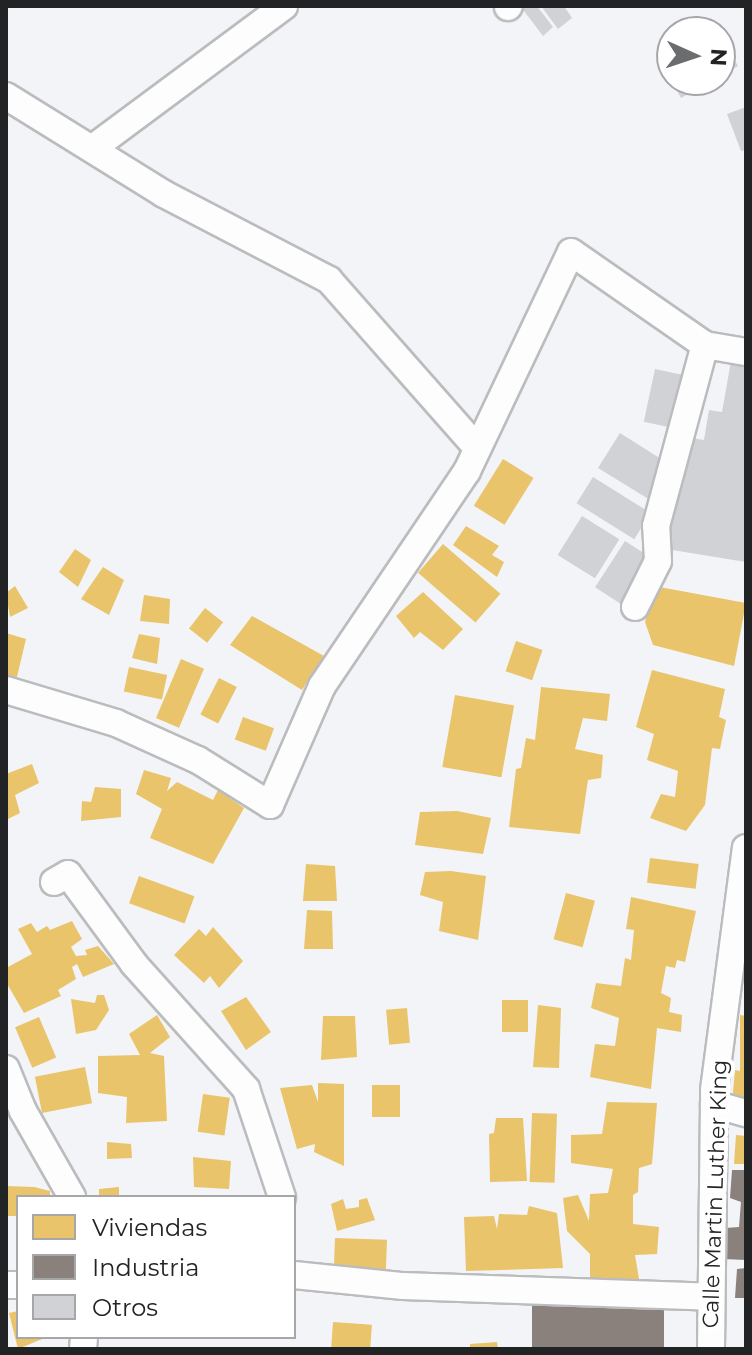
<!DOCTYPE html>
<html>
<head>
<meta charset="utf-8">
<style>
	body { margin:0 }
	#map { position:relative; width:752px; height:1355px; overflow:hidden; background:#f3f4f7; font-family:Montserrat,sans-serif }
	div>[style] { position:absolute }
	.homes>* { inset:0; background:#e9c46a; transform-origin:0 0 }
	.industry>* { inset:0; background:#8a817c; transform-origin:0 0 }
	.building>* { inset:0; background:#d1d2d5; transform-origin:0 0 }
	.roads { filter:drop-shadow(2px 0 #bbbcbe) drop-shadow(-2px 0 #bbbcbe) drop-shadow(0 2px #bbbcbe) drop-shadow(0 -2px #bbbcbe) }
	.minor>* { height:26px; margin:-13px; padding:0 13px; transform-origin:13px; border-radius:13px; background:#fdfdfe }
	span { translate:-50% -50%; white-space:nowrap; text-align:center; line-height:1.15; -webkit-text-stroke:8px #fff; paint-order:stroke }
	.street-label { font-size:22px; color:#222325 }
	.frame { position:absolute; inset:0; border:8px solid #222325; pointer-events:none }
	.legend { position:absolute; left:16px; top:1195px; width:280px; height:144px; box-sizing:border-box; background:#fff; border:2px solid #a7a7a8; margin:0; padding:10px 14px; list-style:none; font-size:24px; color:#222325 }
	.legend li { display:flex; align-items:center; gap:16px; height:40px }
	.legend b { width:40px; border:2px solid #a7a7a8 }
	.north { position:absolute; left:656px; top:16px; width:80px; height:80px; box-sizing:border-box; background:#fff; border:2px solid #a7a7a8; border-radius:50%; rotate:93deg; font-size:22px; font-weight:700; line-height:32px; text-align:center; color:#222325 }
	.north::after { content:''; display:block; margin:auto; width:28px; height:36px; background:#6b6c6e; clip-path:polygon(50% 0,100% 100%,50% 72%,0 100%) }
</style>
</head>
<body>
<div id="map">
	<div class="homes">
		<div style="left:503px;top:459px;width:36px;height:55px;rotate:32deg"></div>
		<div style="clip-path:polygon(466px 526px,499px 546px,492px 555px,504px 562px,497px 577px,453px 545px)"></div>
		<div style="left:443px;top:544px;width:76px;height:38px;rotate:41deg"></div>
		<div style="clip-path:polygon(75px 549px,91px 560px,78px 587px,59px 572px)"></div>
		<div style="clip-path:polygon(103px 567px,124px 580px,109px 615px,81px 599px)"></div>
		<div style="clip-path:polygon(15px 586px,28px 608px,10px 617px,6px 593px)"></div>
		<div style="clip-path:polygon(654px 586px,746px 603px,734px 666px,653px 645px,645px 622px)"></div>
		<div style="clip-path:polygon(423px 592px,463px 629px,443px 650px,420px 632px,414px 638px,396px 616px)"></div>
		<div style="clip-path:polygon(144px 595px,170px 599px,169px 624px,140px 621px)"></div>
		<div style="left:205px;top:608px;width:23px;height:26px;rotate:38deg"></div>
		<div style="clip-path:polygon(252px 616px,324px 656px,302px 690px,230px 645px)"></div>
		<div style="clip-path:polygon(6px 633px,26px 639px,16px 681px,6px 679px)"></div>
		<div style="clip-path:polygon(139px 634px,160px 638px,157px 664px,132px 658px)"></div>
		<div style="left:516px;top:641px;width:28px;height:32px;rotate:19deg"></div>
		<div style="left:181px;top:659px;width:25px;height:64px;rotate:23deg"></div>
		<div style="left:129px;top:667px;width:39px;height:25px;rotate:12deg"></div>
		<div style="clip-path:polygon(652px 670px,725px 689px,719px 717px,726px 720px,720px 749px,712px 748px,705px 805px,686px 831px,650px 818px,661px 794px,675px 797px,678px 771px,647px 760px,654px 734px,636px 727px)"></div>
		<div style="left:219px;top:678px;width:20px;height:41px;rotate:27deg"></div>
		<div style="clip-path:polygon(541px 687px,610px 694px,607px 721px,583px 718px,575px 749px,603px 755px,601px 778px,588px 780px,580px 834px,509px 827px,516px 769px,521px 768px,526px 738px,535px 740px)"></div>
		<div style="left:455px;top:695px;width:60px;height:73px;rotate:10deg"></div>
		<div style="left:243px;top:717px;width:33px;height:24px;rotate:20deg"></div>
		<div style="clip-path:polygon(32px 764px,39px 783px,15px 795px,20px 813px,6px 820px,6px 774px)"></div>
		<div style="clip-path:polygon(144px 770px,171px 778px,167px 791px,177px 782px,213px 800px,218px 790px,244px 808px,213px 864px,150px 838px,162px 809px,136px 794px)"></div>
		<div style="clip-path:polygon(95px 787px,121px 789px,121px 817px,81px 821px,82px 801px,91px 802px)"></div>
		<div style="clip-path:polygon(457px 811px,491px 818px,483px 854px,415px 845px,420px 812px)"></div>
		<div style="left:650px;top:858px;width:49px;height:25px;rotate:7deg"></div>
		<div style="clip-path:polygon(306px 864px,335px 866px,337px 901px,303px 901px)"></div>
		<div style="clip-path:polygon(451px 871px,486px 876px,478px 940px,439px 931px,443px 902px,420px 895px,425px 872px)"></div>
		<div style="left:139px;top:876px;width:59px;height:29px;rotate:20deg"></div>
		<div style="left:566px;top:893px;width:30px;height:48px;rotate:15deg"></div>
		<div style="clip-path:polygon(631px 897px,696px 911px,685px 962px,677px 960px,675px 968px,666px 966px,661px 993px,671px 998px,669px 1012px,682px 1015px,681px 1032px,657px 1028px,651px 1089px,590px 1077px,595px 1044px,615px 1046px,619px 1018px,591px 1008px,596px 983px,621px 986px,625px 958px,631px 960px,634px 930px,626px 929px)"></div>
		<div style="clip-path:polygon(307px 910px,332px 911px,333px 949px,304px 949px)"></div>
		<div style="clip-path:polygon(72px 921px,82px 939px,71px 947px,76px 956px,87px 955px,85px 950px,98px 946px,114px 964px,83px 977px,77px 964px,72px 967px,76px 979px,58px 990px,61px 996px,24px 1013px,6px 982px,6px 968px,32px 954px,18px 929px,31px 923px,37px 932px,47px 926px,50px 930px)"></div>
		<div style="clip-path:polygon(213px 927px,243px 961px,219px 988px,210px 976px,204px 983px,174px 955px,199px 929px,206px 936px)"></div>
		<div style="clip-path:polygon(97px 995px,104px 995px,109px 1010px,96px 1030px,76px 1034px,71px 999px,95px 1003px)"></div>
		<div style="clip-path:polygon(246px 997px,271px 1032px,246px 1050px,221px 1011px)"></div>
		<div style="left:528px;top:1000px;width:32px;height:26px;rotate:90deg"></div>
		<div style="clip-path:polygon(538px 1005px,561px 1008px,559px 1068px,533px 1067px)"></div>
		<div style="left:407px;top:1008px;width:35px;height:21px;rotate:85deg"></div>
		<div style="clip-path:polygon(157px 1015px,170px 1037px,150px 1053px,164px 1056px,167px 1121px,126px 1123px,127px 1097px,98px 1093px,98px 1056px,140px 1055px,129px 1034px)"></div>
		<div style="clip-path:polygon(740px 1015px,746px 1016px,746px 1106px,732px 1103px,735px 1070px,740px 1071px)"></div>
		<div style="clip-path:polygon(323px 1016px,355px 1016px,357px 1057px,321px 1060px)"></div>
		<div style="left:39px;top:1017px;width:44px;height:26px;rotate:67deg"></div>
		<div style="left:85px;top:1067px;width:37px;height:51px;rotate:79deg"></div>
		<div style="clip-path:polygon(318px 1083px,344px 1084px,344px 1166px,314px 1152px,315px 1144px,297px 1149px,280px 1088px,312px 1085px,318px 1102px)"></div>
		<div style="left:400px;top:1085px;width:32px;height:28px;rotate:90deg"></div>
		<div style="left:203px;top:1094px;width:27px;height:38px;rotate:8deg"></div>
		<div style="clip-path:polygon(607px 1102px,657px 1103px,652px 1164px,639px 1168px,638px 1192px,633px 1195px,633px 1224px,659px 1227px,657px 1254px,635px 1255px,640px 1285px,590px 1285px,590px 1254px,567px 1231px,563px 1198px,578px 1195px,589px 1221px,590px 1194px,608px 1193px,613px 1169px,571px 1163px,571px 1135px,602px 1134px)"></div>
		<div style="left:532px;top:1113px;width:25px;height:69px;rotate:2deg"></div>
		<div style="clip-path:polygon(496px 1118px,523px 1118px,527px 1181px,490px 1182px,489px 1134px,494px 1133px)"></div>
		<div style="clip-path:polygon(736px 1135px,746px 1136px,746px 1164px,734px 1164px)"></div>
		<div style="clip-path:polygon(107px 1142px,131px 1144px,132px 1158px,107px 1159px)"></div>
		<div style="clip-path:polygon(193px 1157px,231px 1161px,229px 1189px,194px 1187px)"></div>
		<div style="clip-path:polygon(6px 1186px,34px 1187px,50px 1191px,50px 1197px,18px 1197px,18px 1216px,6px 1216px)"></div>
		<div style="clip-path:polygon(119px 1187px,119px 1197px,99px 1197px,99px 1189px)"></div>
		<div style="clip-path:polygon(367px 1198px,375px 1220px,337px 1231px,331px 1204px,343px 1199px,346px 1209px,359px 1207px,359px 1200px)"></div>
		<div style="clip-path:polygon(529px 1206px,557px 1213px,563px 1268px,466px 1271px,464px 1217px,494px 1216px,497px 1229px,499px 1214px,527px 1215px)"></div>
		<div style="left:335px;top:1238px;width:52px;height:30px;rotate:2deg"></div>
		<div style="clip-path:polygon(18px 1311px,18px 1337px,47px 1337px,18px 1349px,9px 1313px)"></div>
		<div style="left:333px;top:1322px;width:39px;height:27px;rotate:4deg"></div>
		<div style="clip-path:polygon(497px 1342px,498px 1349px,470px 1349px,470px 1344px)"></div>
	</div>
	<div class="industry">
		<div style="clip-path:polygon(732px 1170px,746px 1170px,746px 1260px,723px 1259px,725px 1228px,739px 1227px,741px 1202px,730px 1198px)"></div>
		<div style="clip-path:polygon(746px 1268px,746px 1298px,735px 1298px,737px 1269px)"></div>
		<div style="left:532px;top:1301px;width:132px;height:48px"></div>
	</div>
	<div class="building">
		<div style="clip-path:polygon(537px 6px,553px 27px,543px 36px,521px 7px)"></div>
		<div style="clip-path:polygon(541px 6px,564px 6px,572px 18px,558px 29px)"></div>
		<div style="clip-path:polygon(711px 18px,719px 32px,685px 32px)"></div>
		<div style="clip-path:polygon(720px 34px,738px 66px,720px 76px)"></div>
		<div style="clip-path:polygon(672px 60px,672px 80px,713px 80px,681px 98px,663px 65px)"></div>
		<div style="clip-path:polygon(746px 107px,746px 150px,741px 151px,727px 114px)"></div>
		<div style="clip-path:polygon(731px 361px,746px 364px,746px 562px,666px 549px,680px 464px,687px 465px,691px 438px,704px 440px,709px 410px,722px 412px)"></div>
		<div style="left:655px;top:369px;width:30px;height:54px;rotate:12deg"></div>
		<div style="clip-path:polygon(620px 433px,669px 464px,655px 503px,598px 468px)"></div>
		<div style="left:593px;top:477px;width:68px;height:31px;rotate:32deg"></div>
		<div style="left:582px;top:516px;width:44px;height:46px;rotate:32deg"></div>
		<div style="left:625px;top:541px;width:30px;height:55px;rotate:33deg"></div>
	</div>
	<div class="roads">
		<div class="minor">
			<div style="left:508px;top:7px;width:1px;rotate:-45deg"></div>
			<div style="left:6px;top:96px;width:186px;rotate:31.8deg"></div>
			<div style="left:164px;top:194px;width:186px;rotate:27.5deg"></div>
			<div style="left:329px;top:280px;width:224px;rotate:48.6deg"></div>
			<div style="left:93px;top:148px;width:238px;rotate:-36.6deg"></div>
			<div style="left:635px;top:607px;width:51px;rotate:-63.4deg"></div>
			<div style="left:658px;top:561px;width:35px;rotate:-93deg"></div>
			<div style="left:656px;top:526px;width:188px;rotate:-74.9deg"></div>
			<div style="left:6px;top:690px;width:115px;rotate:16.7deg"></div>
			<div style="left:116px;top:723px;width:90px;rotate:24.3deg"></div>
			<div style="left:198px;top:760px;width:85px;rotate:32deg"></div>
			<div style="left:270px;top:805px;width:130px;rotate:-66.4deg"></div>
			<div style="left:322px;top:686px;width:259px;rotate:-56deg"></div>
			<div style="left:467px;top:471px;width:242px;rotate:-64.6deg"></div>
			<div style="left:571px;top:252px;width:163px;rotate:34.8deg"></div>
			<div style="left:705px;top:345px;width:42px;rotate:9.7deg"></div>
			<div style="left:54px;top:882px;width:16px;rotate:-30deg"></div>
			<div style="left:68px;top:874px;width:112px;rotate:53.7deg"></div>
			<div style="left:134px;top:964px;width:168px;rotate:48.1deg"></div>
			<div style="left:246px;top:1089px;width:114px;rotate:71.6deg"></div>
			<div style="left:6px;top:1069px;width:45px;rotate:68deg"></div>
			<div style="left:23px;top:1111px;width:99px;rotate:60.3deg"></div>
			<div style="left:714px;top:1104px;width:33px;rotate:16deg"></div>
			<div style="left:294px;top:1275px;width:110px;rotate:5.8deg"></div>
			<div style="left:403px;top:1286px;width:308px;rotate:2deg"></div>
			<div style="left:6px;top:1285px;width:12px"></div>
			<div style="left:83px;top:1349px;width:12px;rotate:-85deg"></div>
			<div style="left:711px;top:1349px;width:259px;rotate:-89.3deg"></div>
			<div style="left:714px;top:1090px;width:244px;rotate:-82.5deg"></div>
		</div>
	</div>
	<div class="street-label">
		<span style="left:715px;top:1194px;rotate:-88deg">Calle Martin Luther King</span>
	</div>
	<div class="frame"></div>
	<ul class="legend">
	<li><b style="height:22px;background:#e9c46a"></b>Viviendas</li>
	<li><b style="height:22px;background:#8a817c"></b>Industria</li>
	<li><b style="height:22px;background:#d1d2d5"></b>Otros</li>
	</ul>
	<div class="north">N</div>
</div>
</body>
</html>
